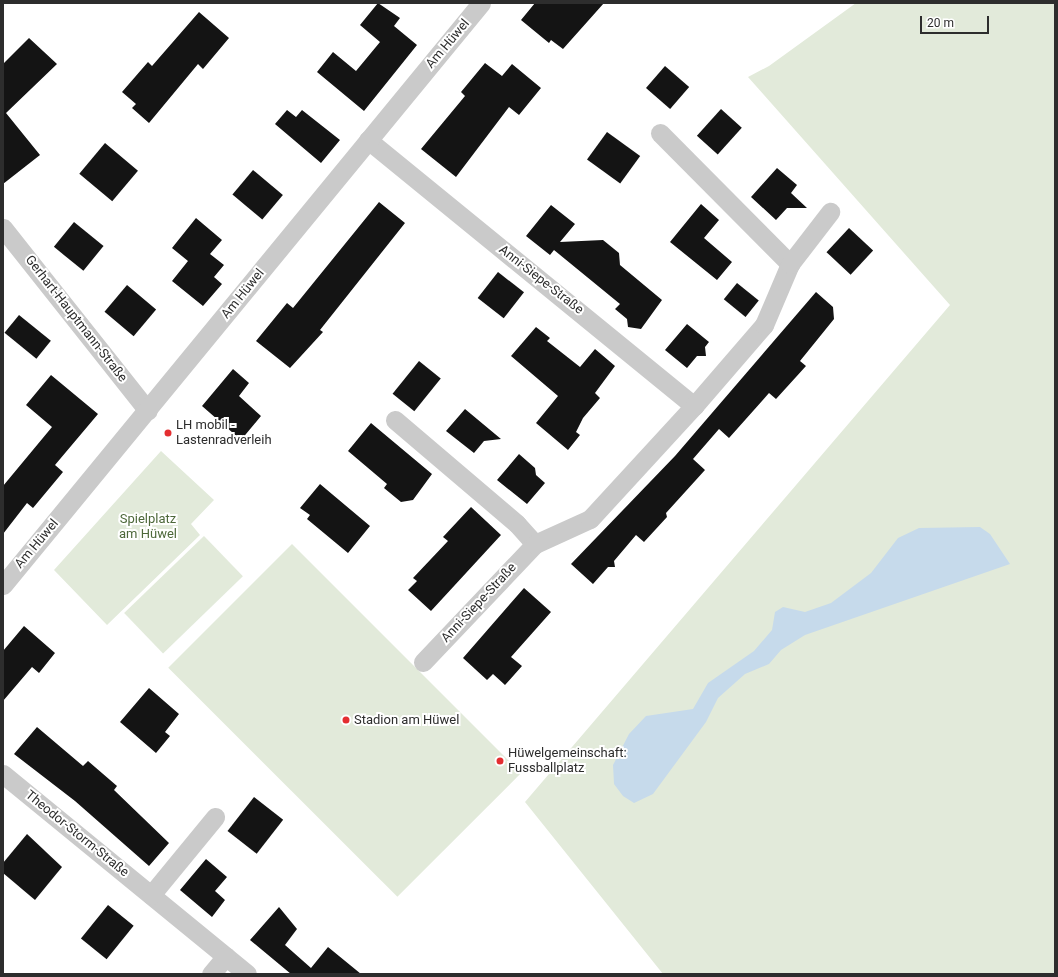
<!DOCTYPE html>
<html>
<head>
<meta charset="utf-8">
<style>
	body { margin:0 }
	#map { position:relative; width:1058px; height:977px; overflow:hidden; background:#fff; font-family:Roboto,sans-serif }
	div>[style] { position:absolute }
	.green>* { inset:0; background:#e2eada; transform-origin:0 0 }
	.water>* { inset:0; background:#c6daeb }
	.building>* { inset:0; background:#141414; transform-origin:0 0 }
	.minor>* { height:19px; margin:-9.5px; padding:0 9.5px; transform-origin:9.5px; border-radius:9.5px; background:#cacaca }
	.dots>* { width:11px; height:11px; translate:-50% -50%; box-sizing:border-box; border:2px solid #fff; border-radius:50% }
	span { translate:-50% -50%; white-space:nowrap; text-align:center; line-height:1.15; -webkit-text-stroke:4px #fff; paint-order:stroke }
	.street-label { font-size:13px; color:#2d2d2d }
	.poi-label { font-size:13px; color:#2d2d2d }
	.left { translate:0 -50%; text-align:left }
	.park-label { font-size:13px; color:#4d683a }
	.frame { position:absolute; inset:0; border:4px solid #2d2d2d; pointer-events:none }
	.scale { position:absolute; left:920px; top:16px; width:69px; height:18px; box-sizing:border-box; border:2px solid #2d2d2d; border-top:0; padding-left:5px; font-size:12px; line-height:14px; white-space:nowrap; color:#2d2d2d; -webkit-text-stroke:3px #fff; paint-order:stroke }
</style>
</head>
<body>
<div id="map">
	<div class="green">
		<div style="clip-path:polygon(856px 3px,1055px 3px,1055px 974px,663px 974px,525px 802px,950px 305px,748px 77px,769px 66px)"></div>
		<div style="clip-path:polygon(161px 451px,214px 500px,191px 524px,200px 535px,107px 625px,54px 570px)"></div>
		<div style="left:204px;top:536px;width:56px;height:111px;rotate:46deg"></div>
		<div style="left:292px;top:544px;width:324px;height:175px;rotate:45deg"></div>
	</div>
	<div class="water">
		<div style="clip-path:polygon(980px 527px,990px 534px,1010px 564px,805px 635px,781px 650px,769px 664px,745px 674px,718px 698px,706px 722px,653px 794px,634px 803px,623px 796px,614px 784px,613px 765px,629px 734px,646px 716px,693px 709px,708px 683px,754px 651px,772px 630px,775px 612px,783px 607px,805px 612px,831px 603px,871px 573px,898px 538px,919px 528px)"></div>
	</div>
	<div class="building">
		<div style="clip-path:polygon(378px 3px,400px 18px,394px 26px,417px 45px,364px 111px,317px 72px,333px 52px,356px 71px,380px 42px,360px 25px)"></div>
		<div style="clip-path:polygon(535px 3px,604px 3px,563px 49px,551px 40px,549px 43px,521px 20px)"></div>
		<div style="clip-path:polygon(199px 12px,229px 38px,203px 69px,198px 64px,149px 123px,132px 108px,136px 104px,122px 92px,148px 62px,152px 66px)"></div>
		<div style="clip-path:polygon(29px 38px,57px 64px,6px 113px,40px 155px,3px 184px,3px 64px)"></div>
		<div style="clip-path:polygon(485px 63px,502px 76px,512px 64px,541px 88px,519px 115px,509px 107px,456px 177px,421px 149px,465px 96px,461px 92px)"></div>
		<div style="left:665px;top:66px;width:32px;height:29px;rotate:41deg"></div>
		<div style="left:721px;top:109px;width:28px;height:36px;rotate:42deg"></div>
		<div style="clip-path:polygon(287px 110px,296px 117px,302px 110px,340px 140px,321px 163px,275px 124px)"></div>
		<div style="left:607px;top:132px;width:41px;height:34px;rotate:36deg"></div>
		<div style="left:105px;top:143px;width:43px;height:40px;rotate:40deg"></div>
		<div style="clip-path:polygon(777px 168px,797px 185px,791px 193px,807px 208px,787px 208px,776px 220px,751px 197px)"></div>
		<div style="left:253px;top:170px;width:39px;height:32px;rotate:40deg"></div>
		<div style="clip-path:polygon(379px 202px,405px 223px,320px 330px,323px 332px,290px 368px,256px 341px,287px 303px,293px 308px)"></div>
		<div style="clip-path:polygon(701px 204px,719px 220px,704px 238px,732px 262px,717px 280px,670px 242px)"></div>
		<div style="clip-path:polygon(551px 205px,575px 224px,560px 242px,603px 240px,619px 253px,620px 265px,662px 300px,641px 329px,628px 327px,627px 319px,615px 309px,620px 304px,554px 250px,550px 255px,526px 236px)"></div>
		<div style="clip-path:polygon(196px 218px,222px 240px,210px 254px,224px 265px,214px 277px,222px 284px,203px 306px,172px 281px,188px 261px,172px 248px)"></div>
		<div style="left:74px;top:222px;width:38px;height:32px;rotate:39deg"></div>
		<div style="left:849px;top:228px;width:33px;height:33px;rotate:43deg"></div>
		<div style="left:498px;top:272px;width:33px;height:33px;rotate:38deg"></div>
		<div style="left:737px;top:283px;width:28px;height:21px;rotate:39deg"></div>
		<div style="left:127px;top:285px;width:38px;height:35px;rotate:40deg"></div>
		<div style="clip-path:polygon(816px 292px,833px 307px,834px 319px,800px 361px,806px 366px,776px 399px,769px 393px,729px 438px,719px 429px,693px 459px,705px 470px,666px 513px,667px 517px,644px 542px,636px 535px,614px 561px,615px 567px,608px 567px,593px 584px,571px 564px,675px 456px)"></div>
		<div style="left:19px;top:315px;width:41px;height:23px;rotate:39deg"></div>
		<div style="clip-path:polygon(687px 324px,709px 342px,705px 347px,706px 356px,697px 356px,687px 368px,665px 350px)"></div>
		<div style="clip-path:polygon(536px 327px,550px 338px,547px 341px,580px 367px,595px 349px,615px 366px,595px 393px,600px 398px,583px 418px,576px 432px,580px 435px,568px 450px,536px 423px,558px 396px,511px 356px)"></div>
		<div style="left:419px;top:361px;width:28px;height:42px;rotate:39deg"></div>
		<div style="clip-path:polygon(233px 369px,249px 383px,239px 396px,261px 416px,241px 440px,202px 406px)"></div>
		<div style="clip-path:polygon(51px 375px,98px 414px,55px 465px,63px 472px,33px 508px,27px 503px,3px 534px,3px 486px,52px 427px,26px 405px)"></div>
		<div style="clip-path:polygon(465px 409px,501px 439px,484px 441px,474px 453px,446px 431px)"></div>
		<div style="clip-path:polygon(371px 423px,432px 474px,413px 500px,401px 502px,384px 488px,387px 484px,348px 451px)"></div>
		<div style="clip-path:polygon(519px 454px,535px 468px,536px 475px,545px 483px,527px 504px,497px 480px)"></div>
		<div style="clip-path:polygon(320px 484px,370px 526px,348px 553px,307px 519px,310px 515px,300px 508px)"></div>
		<div style="clip-path:polygon(471px 507px,501px 535px,431px 611px,408px 590px,417px 581px,413px 578px,448px 541px,443px 537px)"></div>
		<div style="clip-path:polygon(524px 588px,551px 612px,511px 657px,522px 666px,505px 685px,493px 674px,487px 680px,463px 658px)"></div>
		<div style="clip-path:polygon(24px 626px,55px 653px,39px 673px,32px 667px,3px 701px,3px 651px)"></div>
		<div style="clip-path:polygon(149px 688px,179px 714px,165px 732px,170px 736px,156px 753px,120px 722px)"></div>
		<div style="clip-path:polygon(37px 727px,83px 766px,88px 761px,117px 786px,114px 790px,169px 843px,149px 866px,75px 801px,14px 754px)"></div>
		<div style="left:254px;top:797px;width:37px;height:43px;rotate:38deg"></div>
		<div style="clip-path:polygon(27px 834px,62px 867px,35px 900px,3px 873px,3px 863px)"></div>
		<div style="clip-path:polygon(206px 859px,227px 877px,215px 891px,225px 900px,212px 917px,180px 890px)"></div>
		<div style="left:108px;top:905px;width:33px;height:43px;rotate:39deg"></div>
		<div style="clip-path:polygon(279px 907px,297px 929px,285px 945px,311px 968px,328px 947px,361px 974px,291px 974px,250px 940px)"></div>
	</div>
	<div class="minor">
		<div style="left:660px;top:133px;width:185px;rotate:45.2deg"></div>
		<div style="left:368px;top:140px;width:421px;rotate:39.2deg"></div>
		<div style="left:3px;top:228px;width:233px;rotate:51.6deg"></div>
		<div style="left:395px;top:420px;width:160px;rotate:40.4deg"></div>
		<div style="left:517px;top:524px;width:27px;rotate:48deg"></div>
		<div style="left:3px;top:585px;width:753px;rotate:-50.6deg"></div>
		<div style="left:423px;top:662px;width:163px;rotate:-46.5deg"></div>
		<div style="left:535px;top:544px;width:60px;rotate:-24.4deg"></div>
		<div style="left:590px;top:519px;width:154px;rotate:-47.4deg"></div>
		<div style="left:694px;top:406px;width:107px;rotate:-49.2deg"></div>
		<div style="left:764px;top:325px;width:66px;rotate:-66.9deg"></div>
		<div style="left:790px;top:264px;width:66px;rotate:-52.4deg"></div>
		<div style="left:3px;top:774px;width:315px;rotate:39.3deg"></div>
		<div style="left:151px;top:895px;width:101px;rotate:-50.6deg"></div>
		<div style="left:211px;top:974px;width:23px;rotate:-50deg"></div>
	</div>
	<div class="dots">
		<div style="left:168px;top:433px;background:#e42e31"></div>
		<div style="left:346px;top:720px;background:#e42e31"></div>
		<div style="left:500px;top:761px;background:#e42e31"></div>
	</div>
	<div class="street-label">
		<span style="left:448px;top:44px;rotate:-50deg">Am Hüwel</span>
		<span style="left:541px;top:280px;rotate:38deg">Anni-Siepe-Straße</span>
		<span style="left:243px;top:294px;rotate:-51deg">Am Hüwel</span>
		<span style="left:76px;top:319px;rotate:52deg">Gerhart-Hauptmann-Straße</span>
		<span style="left:37px;top:544px;rotate:-50deg">Am Hüwel</span>
		<span style="left:479px;top:603px;rotate:-47deg">Anni-Siepe-Straße</span>
		<span style="left:77px;top:834px;rotate:39deg">Theodor-Storm-Straße</span>
	</div>
	<div class="poi-label">
		<span class="left" style="left:176px;top:433px">LH mobil -<br>Lastenradverleih</span>
		<span class="left" style="left:354px;top:720px">Stadion am Hüwel</span>
		<span class="left" style="left:508px;top:761px">Hüwelgemeinschaft:<br>Fussballplatz</span>
	</div>
	<div class="park-label">
		<span style="left:148px;top:527px">Spielplatz<br>am Hüwel</span>
	</div>
	<div class="frame"></div>
	<div class="scale">20 m</div>
</div>
</body>
</html>
